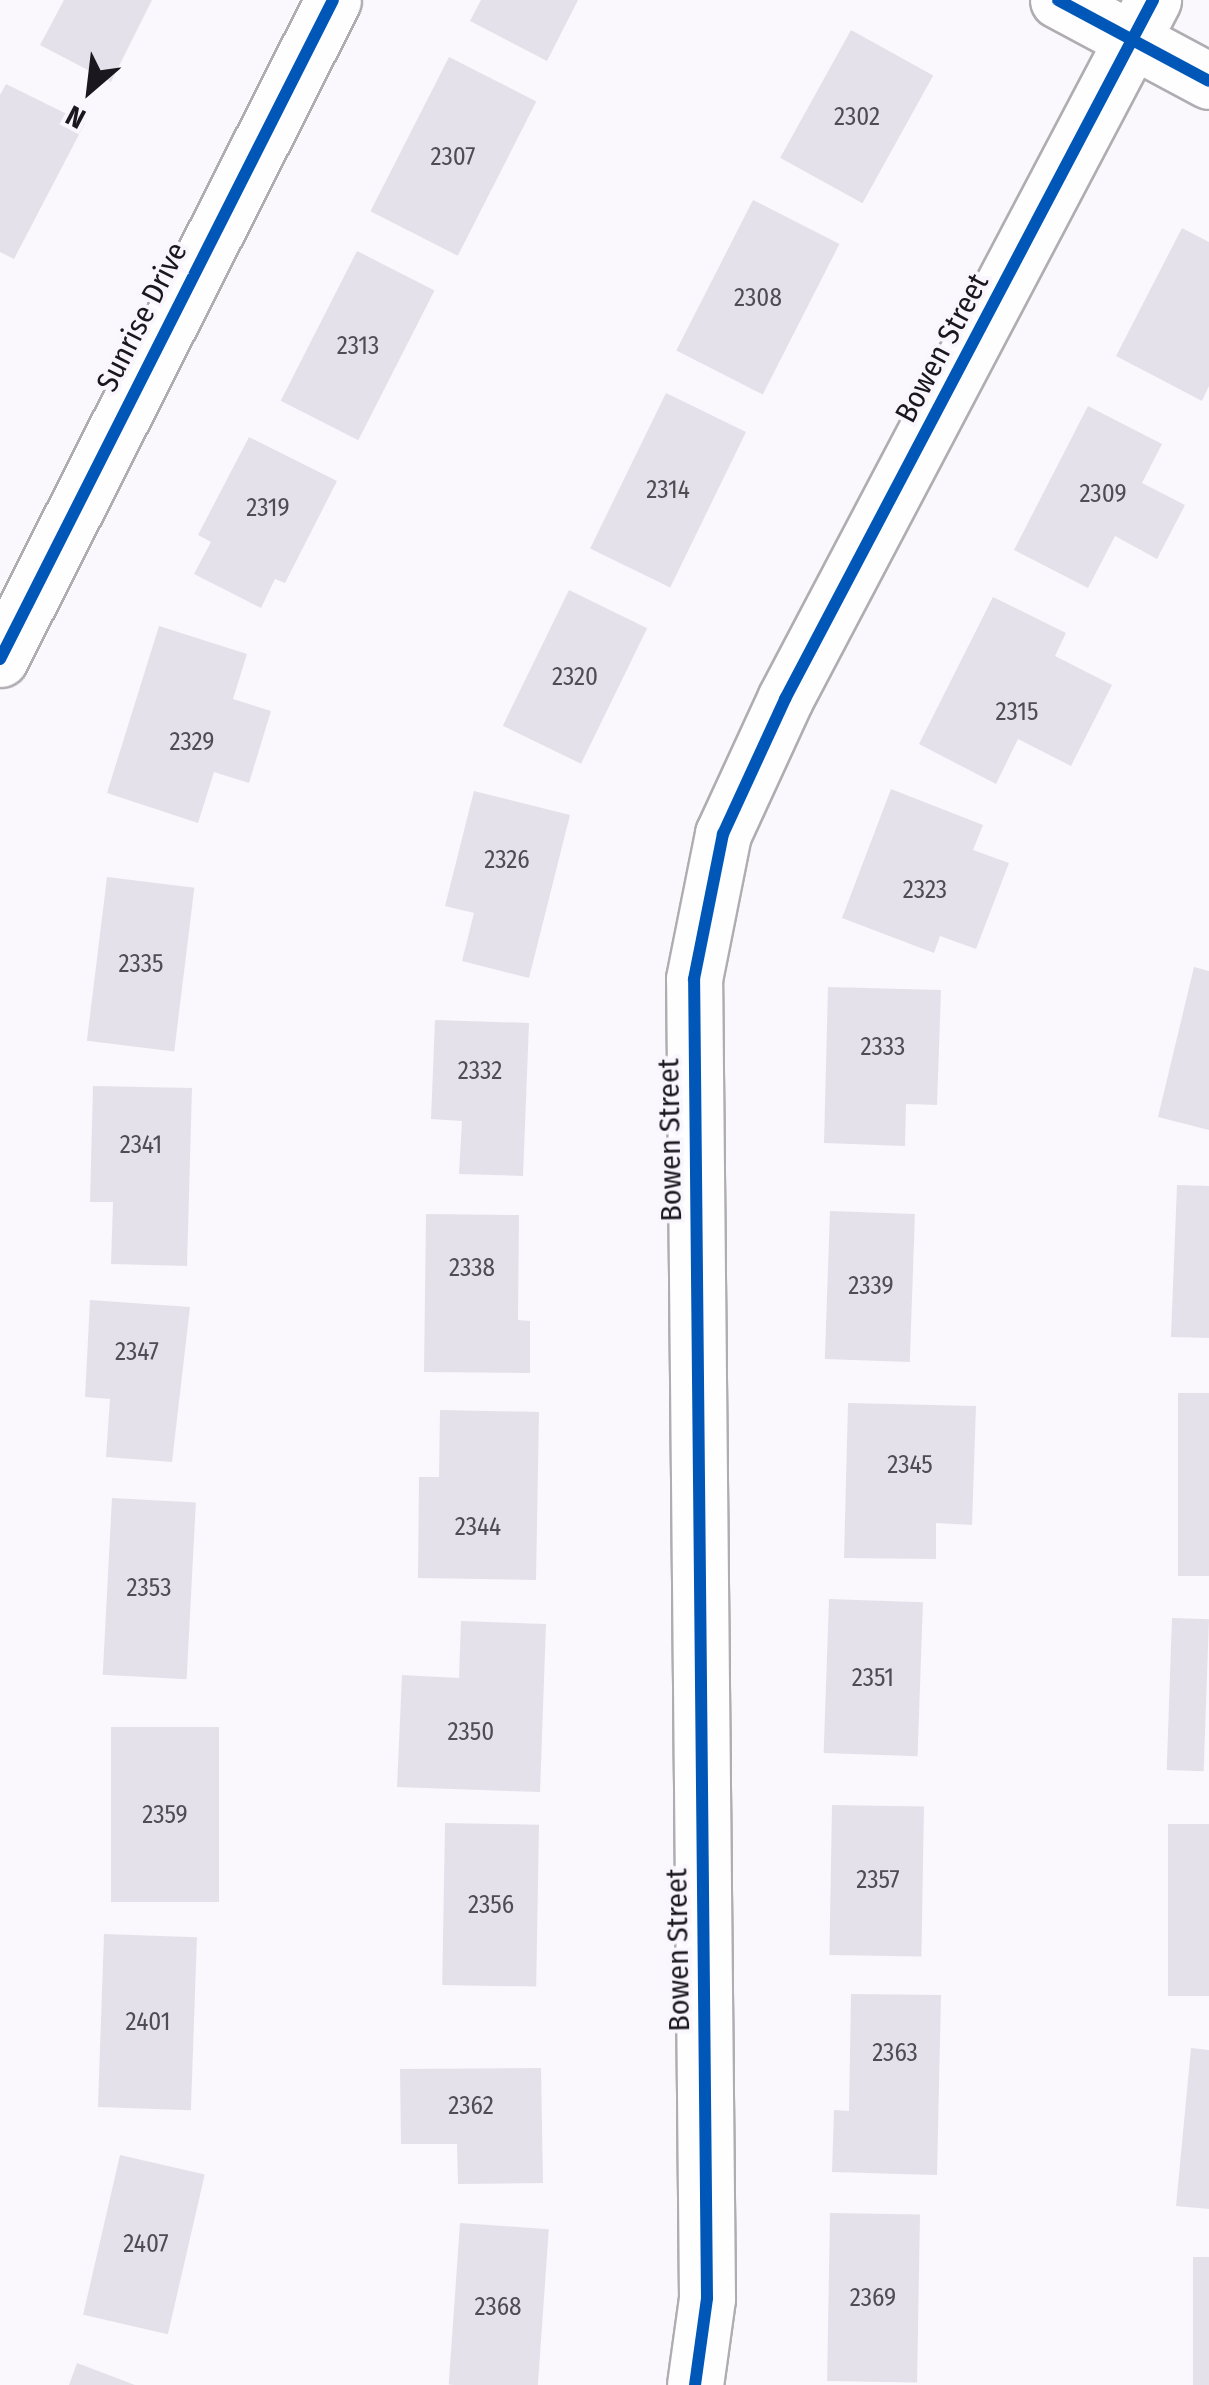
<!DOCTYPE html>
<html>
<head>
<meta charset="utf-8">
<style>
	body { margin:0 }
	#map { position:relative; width:1209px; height:2385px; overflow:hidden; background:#faf8fc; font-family:"Fira Sans Condensed",sans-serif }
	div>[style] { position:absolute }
	.building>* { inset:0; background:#e5e1ea; transform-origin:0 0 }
	.roads { filter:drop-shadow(2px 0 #b0adb2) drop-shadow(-2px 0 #b0adb2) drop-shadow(0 2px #b0adb2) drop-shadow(0 -2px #b0adb2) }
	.minor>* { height:55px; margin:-27.5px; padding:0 27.5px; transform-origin:27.5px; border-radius:27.5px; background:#fefeff }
	.tertiary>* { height:55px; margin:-27.5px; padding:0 27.5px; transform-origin:27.5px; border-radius:27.5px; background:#fefeff }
	.cycleway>* { height:12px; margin:-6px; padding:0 6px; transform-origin:6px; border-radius:6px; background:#0057b8 }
	span { translate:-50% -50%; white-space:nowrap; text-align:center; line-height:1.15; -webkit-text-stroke:8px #faf6fe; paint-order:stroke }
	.number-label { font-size:25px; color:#4f4c53 }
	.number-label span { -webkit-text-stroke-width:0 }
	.street-label { font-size:30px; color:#1a171e }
	.north { position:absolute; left:40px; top:40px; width:100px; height:100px; -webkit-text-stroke:8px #faf6fe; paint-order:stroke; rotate:208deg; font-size:28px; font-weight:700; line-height:40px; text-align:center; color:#1a171e }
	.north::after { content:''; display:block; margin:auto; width:35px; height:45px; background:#1a171e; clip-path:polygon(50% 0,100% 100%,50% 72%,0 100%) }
</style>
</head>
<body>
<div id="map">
	<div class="building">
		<div style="clip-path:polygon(64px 0,152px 0,111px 82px,40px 45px)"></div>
		<div style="clip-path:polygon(481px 0,578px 0,547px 61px,470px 21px)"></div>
		<div style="left:851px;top:30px;width:94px;height:146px;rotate:29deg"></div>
		<div style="left:449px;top:57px;width:98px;height:173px;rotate:27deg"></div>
		<div style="clip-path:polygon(6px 84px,85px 123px,14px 259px,0 252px,0 95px)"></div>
		<div style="left:753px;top:200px;width:97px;height:169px;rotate:27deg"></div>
		<div style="clip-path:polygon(1182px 228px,1209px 242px,1209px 386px,1202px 401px,1116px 356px)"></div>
		<div style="left:357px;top:251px;width:87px;height:168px;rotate:27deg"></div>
		<div style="left:666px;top:393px;width:89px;height:173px;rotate:26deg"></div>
		<div style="clip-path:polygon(1088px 406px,1162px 444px,1142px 483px,1185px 505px,1157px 559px,1115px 536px,1088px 588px,1014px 550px)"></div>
		<div style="clip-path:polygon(249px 437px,337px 481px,285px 583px,275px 579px,261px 608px,194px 574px,211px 542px,198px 535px)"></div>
		<div style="left:569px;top:590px;width:87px;height:151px;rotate:26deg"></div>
		<div style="clip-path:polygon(993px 597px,1066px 633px,1055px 656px,1112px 685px,1071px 766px,1018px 739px,996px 784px,919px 744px)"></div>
		<div style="clip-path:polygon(159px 626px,247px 654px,233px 699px,271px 711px,249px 783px,214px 772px,198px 823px,107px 793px)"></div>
		<div style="clip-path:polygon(891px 789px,983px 825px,973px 850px,1009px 863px,976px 949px,940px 936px,934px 953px,842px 918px)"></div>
		<div style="clip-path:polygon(474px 791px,570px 815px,529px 978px,462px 961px,474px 913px,445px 906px)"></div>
		<div style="left:107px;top:877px;width:88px;height:165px;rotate:7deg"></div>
		<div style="clip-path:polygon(1194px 967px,1209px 971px,1209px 1130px,1158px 1117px)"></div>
		<div style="clip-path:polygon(828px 987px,941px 990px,937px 1105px,906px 1104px,905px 1146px,824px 1143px)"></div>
		<div style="clip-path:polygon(435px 1020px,529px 1023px,523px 1176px,459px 1174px,462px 1121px,431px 1119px)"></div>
		<div style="clip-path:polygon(93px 1086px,192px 1088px,187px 1266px,111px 1264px,113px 1202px,90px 1202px)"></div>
		<div style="clip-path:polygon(1177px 1185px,1209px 1186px,1209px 1338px,1171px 1337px)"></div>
		<div style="left:830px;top:1211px;width:85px;height:148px;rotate:2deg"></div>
		<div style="clip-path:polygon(426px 1214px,519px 1215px,518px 1320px,530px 1321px,530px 1373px,424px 1372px)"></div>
		<div style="clip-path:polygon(90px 1300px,190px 1307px,172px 1462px,106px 1457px,110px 1399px,85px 1397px)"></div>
		<div style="left:1178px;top:1393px;width:31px;height:183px"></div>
		<div style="clip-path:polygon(848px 1403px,976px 1406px,972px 1525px,936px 1523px,936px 1559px,844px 1558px)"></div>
		<div style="clip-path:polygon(440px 1410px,539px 1412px,536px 1580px,418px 1578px,419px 1477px,439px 1477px)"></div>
		<div style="left:112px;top:1498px;width:84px;height:177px;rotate:3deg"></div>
		<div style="left:829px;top:1599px;width:94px;height:154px;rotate:2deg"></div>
		<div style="left:1172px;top:1618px;width:37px;height:152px;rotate:2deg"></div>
		<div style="clip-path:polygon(461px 1621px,546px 1624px,540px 1792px,397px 1787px,402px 1675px,459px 1678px)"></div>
		<div style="left:111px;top:1727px;width:108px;height:175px"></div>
		<div style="left:832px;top:1805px;width:92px;height:150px;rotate:1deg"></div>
		<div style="left:445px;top:1823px;width:94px;height:162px;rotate:1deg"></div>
		<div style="left:1168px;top:1824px;width:41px;height:172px"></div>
		<div style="left:104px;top:1934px;width:93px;height:173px;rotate:2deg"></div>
		<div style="clip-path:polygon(851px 1994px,941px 1995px,937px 2175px,832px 2172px,834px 2110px,849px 2111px)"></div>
		<div style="clip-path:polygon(1191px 2048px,1209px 2050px,1209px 2209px,1176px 2206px)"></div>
		<div style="clip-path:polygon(541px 2068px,543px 2183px,458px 2184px,457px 2144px,401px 2144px,400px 2069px)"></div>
		<div style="left:120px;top:2155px;width:87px;height:164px;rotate:13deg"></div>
		<div style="left:830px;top:2213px;width:90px;height:168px;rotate:1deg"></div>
		<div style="left:460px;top:2223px;width:89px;height:162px;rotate:4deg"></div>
		<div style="left:1193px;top:2257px;width:16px;height:128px"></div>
		<div style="clip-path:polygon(77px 2363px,135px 2385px,69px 2385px)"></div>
	</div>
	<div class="roads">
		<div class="minor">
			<div style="left:0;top:659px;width:738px;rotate:-63.19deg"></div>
			<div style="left:695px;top:2385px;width:88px;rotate:-82.1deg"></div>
			<div style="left:707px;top:2298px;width:1319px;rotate:-90.56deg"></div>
			<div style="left:694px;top:979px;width:148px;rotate:-78.7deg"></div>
			<div style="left:723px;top:834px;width:149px;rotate:-65.3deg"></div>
			<div style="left:785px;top:699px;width:790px;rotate:-62.23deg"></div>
		</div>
		<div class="tertiary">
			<div style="left:1058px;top:0;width:171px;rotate:28.2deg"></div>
		</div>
	</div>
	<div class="cycleway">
		<div style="left:1058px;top:0;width:171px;rotate:28.2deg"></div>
		<div style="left:0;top:659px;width:738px;rotate:-63.19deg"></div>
		<div style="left:695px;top:2385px;width:88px;rotate:-82.1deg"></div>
		<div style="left:707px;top:2298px;width:1319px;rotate:-90.56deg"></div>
		<div style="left:694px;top:979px;width:148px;rotate:-78.7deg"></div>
		<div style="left:723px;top:834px;width:149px;rotate:-65.3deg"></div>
		<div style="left:785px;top:699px;width:790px;rotate:-62.23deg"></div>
	</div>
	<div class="number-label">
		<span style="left:857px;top:117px">2302</span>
		<span style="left:453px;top:157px">2307</span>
		<span style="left:758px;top:298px">2308</span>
		<span style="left:358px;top:346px">2313</span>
		<span style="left:668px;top:490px">2314</span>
		<span style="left:1103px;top:494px">2309</span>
		<span style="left:268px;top:508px">2319</span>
		<span style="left:575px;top:677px">2320</span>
		<span style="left:1017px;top:712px">2315</span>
		<span style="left:192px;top:742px">2329</span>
		<span style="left:507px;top:860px">2326</span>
		<span style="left:925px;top:890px">2323</span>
		<span style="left:141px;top:964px">2335</span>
		<span style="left:883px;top:1047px">2333</span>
		<span style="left:480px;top:1071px">2332</span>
		<span style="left:141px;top:1145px">2341</span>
		<span style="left:472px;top:1268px">2338</span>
		<span style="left:871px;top:1286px">2339</span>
		<span style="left:137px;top:1352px">2347</span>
		<span style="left:910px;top:1465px">2345</span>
		<span style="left:478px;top:1527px">2344</span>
		<span style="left:149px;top:1588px">2353</span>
		<span style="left:873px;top:1678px">2351</span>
		<span style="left:471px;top:1732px">2350</span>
		<span style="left:165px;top:1815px">2359</span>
		<span style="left:878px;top:1880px">2357</span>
		<span style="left:491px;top:1905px">2356</span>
		<span style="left:148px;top:2022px">2401</span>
		<span style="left:895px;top:2053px">2363</span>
		<span style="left:471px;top:2106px">2362</span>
		<span style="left:146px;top:2244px">2407</span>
		<span style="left:873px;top:2298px">2369</span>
		<span style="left:498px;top:2307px">2368</span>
	</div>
	<div class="street-label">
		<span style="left:142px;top:317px;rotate:-63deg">Sunrise Drive</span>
		<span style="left:942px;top:348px;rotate:-62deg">Bowen Street</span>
		<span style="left:670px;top:1140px;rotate:-91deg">Bowen Street</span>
		<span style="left:678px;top:1950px;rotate:-91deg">Bowen Street</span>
	</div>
	<div class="north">N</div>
</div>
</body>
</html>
